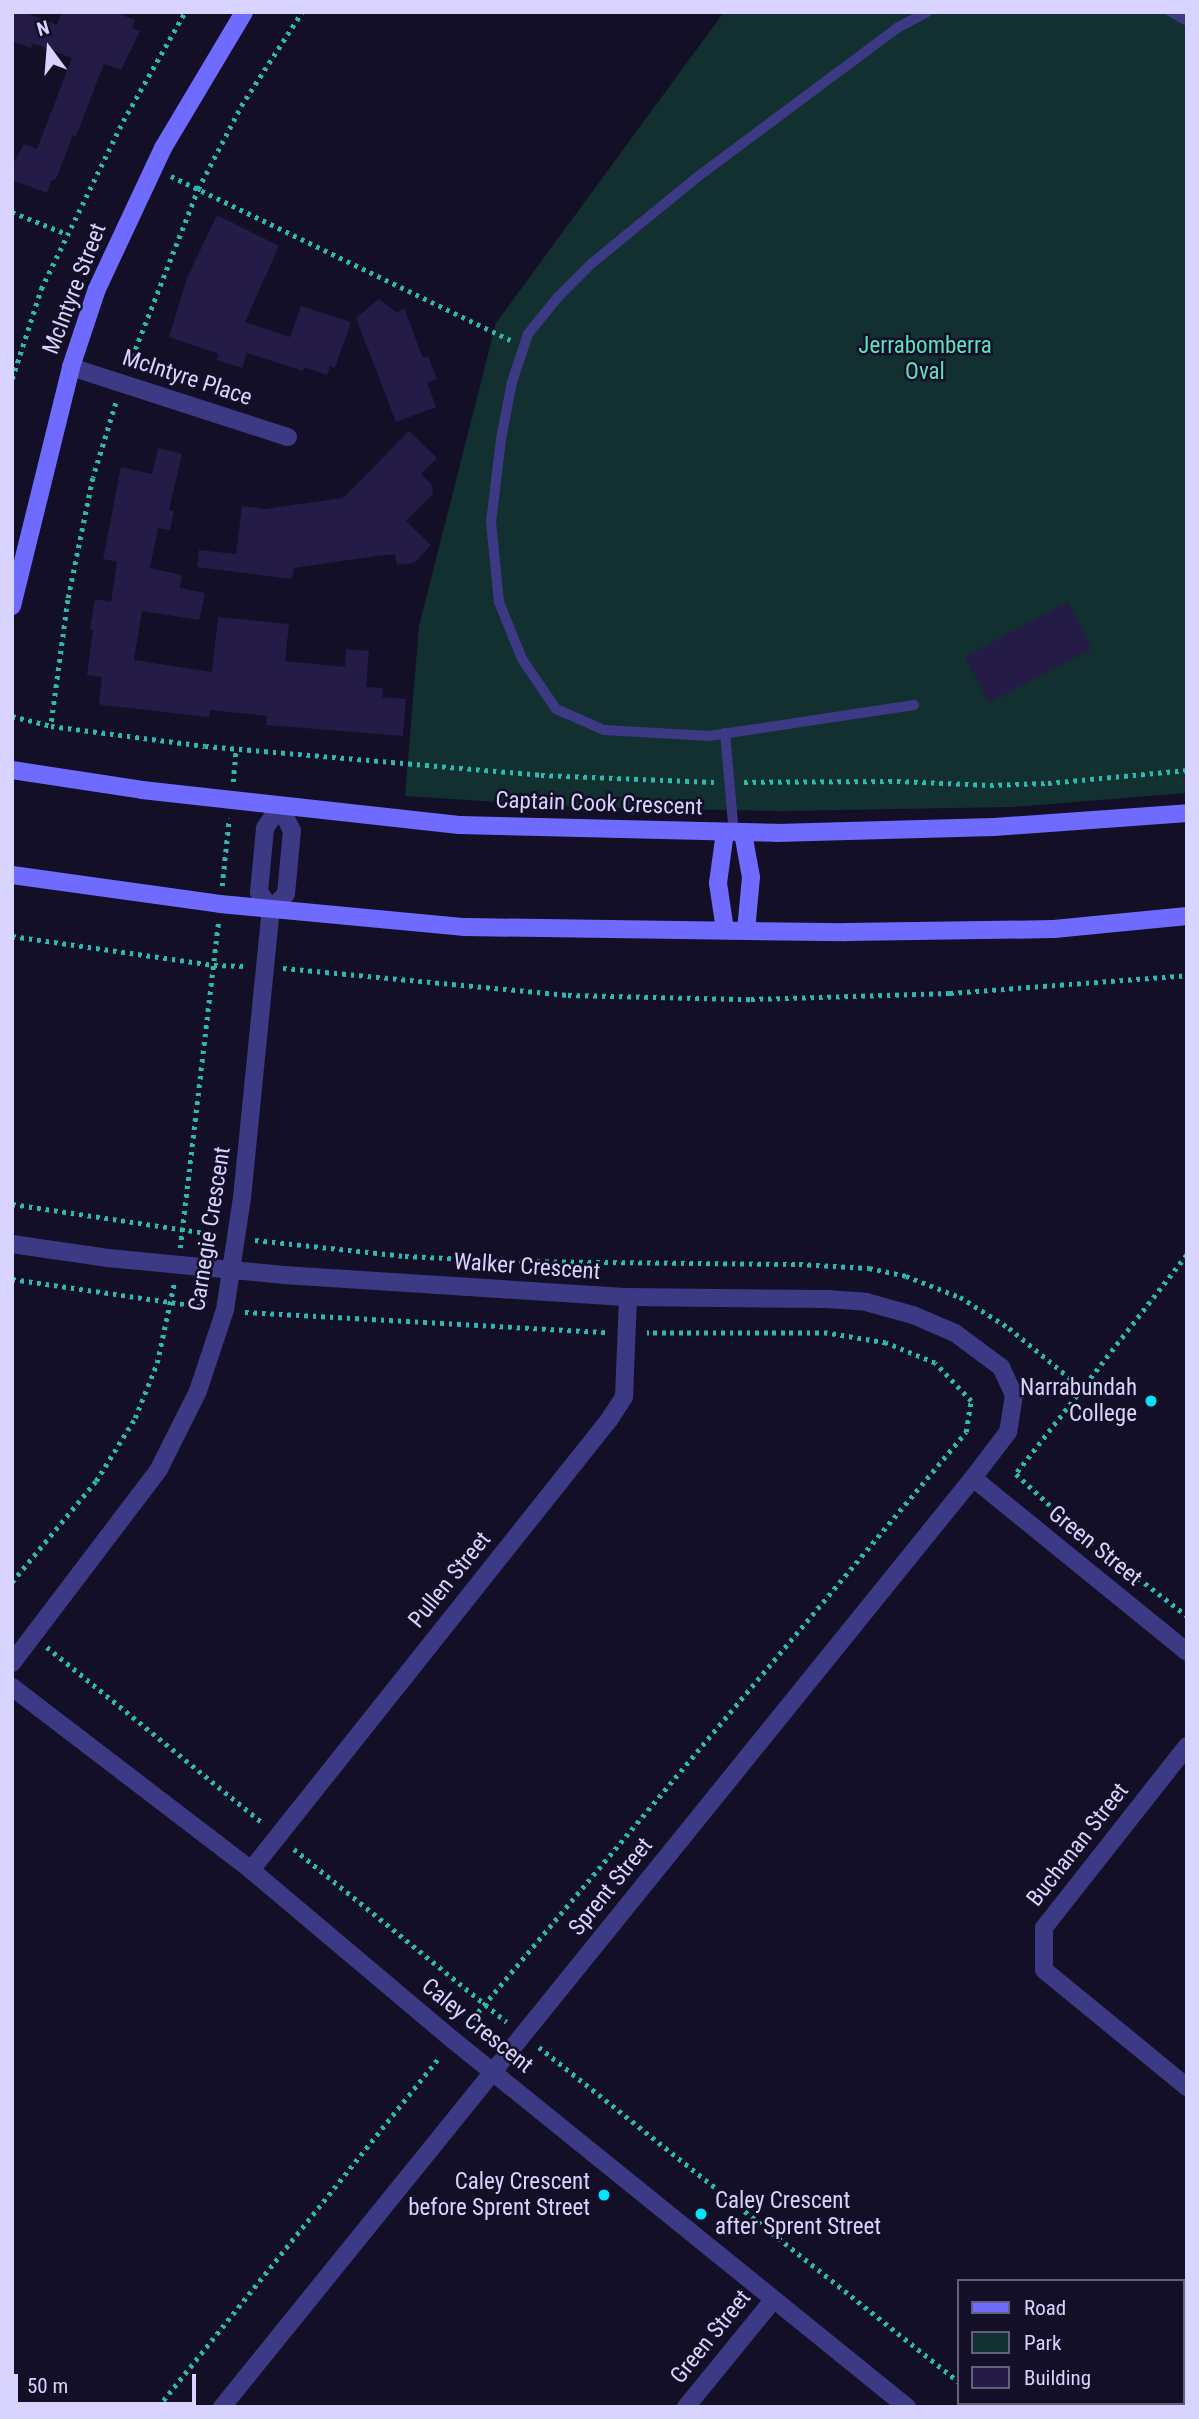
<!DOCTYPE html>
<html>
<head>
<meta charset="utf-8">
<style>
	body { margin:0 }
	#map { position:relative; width:1199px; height:2419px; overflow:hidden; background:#130f26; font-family:"Roboto Condensed",sans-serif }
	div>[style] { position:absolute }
	.green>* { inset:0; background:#12302f }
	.building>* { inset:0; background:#241b47; transform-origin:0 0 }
	.path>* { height:4.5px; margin-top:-2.25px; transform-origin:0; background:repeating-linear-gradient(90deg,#2fb8b0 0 3.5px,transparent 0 8.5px) }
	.lane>* { height:10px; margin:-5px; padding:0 5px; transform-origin:5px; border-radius:5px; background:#3d3a85 }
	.street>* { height:18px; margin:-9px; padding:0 9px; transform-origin:9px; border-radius:9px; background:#3d3a85 }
	.secondary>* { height:18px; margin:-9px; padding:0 9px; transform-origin:9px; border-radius:9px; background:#6f6bff }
	.dots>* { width:19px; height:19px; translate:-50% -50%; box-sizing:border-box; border:4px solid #130f26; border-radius:50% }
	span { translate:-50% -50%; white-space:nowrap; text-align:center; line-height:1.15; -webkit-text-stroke:5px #130f26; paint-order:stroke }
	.street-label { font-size:23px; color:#d9d4ff }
	.park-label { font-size:23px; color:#5fe0c0 }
	.poi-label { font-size:23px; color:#d9d4ff }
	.right { translate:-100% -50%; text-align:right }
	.left { translate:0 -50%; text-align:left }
	.frame { position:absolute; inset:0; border:14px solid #d9d4ff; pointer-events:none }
	.legend { position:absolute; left:957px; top:2279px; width:228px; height:126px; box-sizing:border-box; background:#130f26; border:2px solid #625e7d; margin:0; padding:9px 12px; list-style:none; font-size:21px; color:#d9d4ff }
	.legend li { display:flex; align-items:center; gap:14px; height:35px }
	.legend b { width:35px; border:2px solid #625e7d }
	.north { position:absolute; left:14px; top:14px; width:70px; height:70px; -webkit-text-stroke:5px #130f26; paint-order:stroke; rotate:344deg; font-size:19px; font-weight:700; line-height:28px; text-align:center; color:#d9d4ff }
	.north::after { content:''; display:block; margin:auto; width:24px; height:32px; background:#d9d4ff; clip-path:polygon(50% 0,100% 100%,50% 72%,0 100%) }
	.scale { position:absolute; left:14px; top:2374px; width:182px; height:32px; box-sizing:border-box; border:4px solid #d9d4ff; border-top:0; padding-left:9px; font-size:21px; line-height:24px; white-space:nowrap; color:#d9d4ff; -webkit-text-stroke:5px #130f26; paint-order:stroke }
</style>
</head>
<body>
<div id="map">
	<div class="green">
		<div style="clip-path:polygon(724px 12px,1187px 12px,1187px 793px,1012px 807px,782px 811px,576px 807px,405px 796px,419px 626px,496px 323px)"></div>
	</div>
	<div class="building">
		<div style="clip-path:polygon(12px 12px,24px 12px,57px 25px,62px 12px,115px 12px,135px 20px,132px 28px,140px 31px,121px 70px,104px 64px,76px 136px,73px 135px,56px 179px,51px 181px,47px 193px,12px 180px,12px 166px,24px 144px,37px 149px,72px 58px,32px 43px,31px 48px,12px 41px)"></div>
		<div style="clip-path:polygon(217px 215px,279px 246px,245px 322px,290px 337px,301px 306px,351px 322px,335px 368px,330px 366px,327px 375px,304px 367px,303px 371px,247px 353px,242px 368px,217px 360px,219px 354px,169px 337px,187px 278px)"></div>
		<div style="clip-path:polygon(379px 299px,397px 313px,404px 308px,423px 358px,428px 356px,437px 379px,427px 383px,436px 407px,396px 422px,356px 318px)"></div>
		<div style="clip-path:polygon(409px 431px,437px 458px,421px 474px,432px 485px,433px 494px,406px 521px,431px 545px,414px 563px,397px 565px,395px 554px,376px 556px,294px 568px,292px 579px,197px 567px,199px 550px,236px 554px,242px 506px,265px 509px,343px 498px)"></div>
		<div style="clip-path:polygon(158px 448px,182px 454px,169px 510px,174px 511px,170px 530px,158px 528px,150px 568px,182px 575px,180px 588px,205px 593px,199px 620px,142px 611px,134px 660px,212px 672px,218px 617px,289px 624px,285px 661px,345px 667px,346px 649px,369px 651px,366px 687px,383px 688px,382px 697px,406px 699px,403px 736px,266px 725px,267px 716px,210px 710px,209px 717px,102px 705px,99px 702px,102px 677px,87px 675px,93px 630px,90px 629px,95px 599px,111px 602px,117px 562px,103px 559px,121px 467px,152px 474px)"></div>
		<div style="left:1068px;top:602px;width:52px;height:117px;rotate:62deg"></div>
	</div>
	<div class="path">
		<div style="left:171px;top:176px;width:377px;rotate:25.8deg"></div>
		<div style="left:12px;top:212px;width:59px;rotate:21.8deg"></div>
		<div style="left:129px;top:365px;width:189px;rotate:-68.6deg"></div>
		<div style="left:198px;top:189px;width:93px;rotate:-62.6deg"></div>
		<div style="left:241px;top:106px;width:112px;rotate:-57deg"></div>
		<div style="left:12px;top:379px;width:95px;rotate:-72.1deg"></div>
		<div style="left:41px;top:289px;width:187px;rotate:-64deg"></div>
		<div style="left:123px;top:121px;width:125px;rotate:-60.4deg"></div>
		<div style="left:116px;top:403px;width:78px;rotate:107deg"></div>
		<div style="left:93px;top:478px;width:125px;rotate:101.6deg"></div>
		<div style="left:68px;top:600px;width:127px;rotate:97.7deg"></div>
		<div style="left:51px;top:726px;width:155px;rotate:7.4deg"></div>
		<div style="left:205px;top:746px;width:337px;rotate:4.9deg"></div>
		<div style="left:541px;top:775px;width:173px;rotate:2.3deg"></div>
		<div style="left:12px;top:716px;width:40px;rotate:14.4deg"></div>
		<div style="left:233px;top:782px;width:33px;rotate:-85deg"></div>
		<div style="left:744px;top:782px;width:153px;rotate:-0.4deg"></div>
		<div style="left:897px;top:781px;width:93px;rotate:2.5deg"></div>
		<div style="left:990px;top:785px;width:58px;rotate:-2deg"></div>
		<div style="left:1048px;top:783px;width:140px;rotate:-5.3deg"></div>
		<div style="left:222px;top:886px;width:68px;rotate:-84.1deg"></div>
		<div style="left:12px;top:936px;width:204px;rotate:8.2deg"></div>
		<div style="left:214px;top:965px;width:32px;rotate:2deg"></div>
		<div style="left:283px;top:968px;width:286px;rotate:5.4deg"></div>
		<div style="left:568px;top:995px;width:183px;rotate:1.3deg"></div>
		<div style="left:751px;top:999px;width:199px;rotate:-1.7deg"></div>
		<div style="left:950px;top:993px;width:238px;rotate:-4.3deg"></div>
		<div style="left:12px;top:1204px;width:209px;rotate:8.5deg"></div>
		<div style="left:255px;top:1240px;width:151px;rotate:6.1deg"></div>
		<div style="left:405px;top:1256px;width:106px;rotate:2.7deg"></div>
		<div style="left:511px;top:1261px;width:288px;rotate:0.6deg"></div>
		<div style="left:799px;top:1264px;width:70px;rotate:3.3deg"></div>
		<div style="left:869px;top:1268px;width:38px;rotate:12deg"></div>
		<div style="left:906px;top:1276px;width:58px;rotate:21.3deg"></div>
		<div style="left:960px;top:1297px;width:58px;rotate:32.3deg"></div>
		<div style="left:1009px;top:1328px;width:94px;rotate:39.4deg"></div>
		<div style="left:180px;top:1248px;width:327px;rotate:-83.3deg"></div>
		<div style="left:1187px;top:1255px;width:278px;rotate:128deg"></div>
		<div style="left:1016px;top:1474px;width:84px;rotate:42.6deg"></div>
		<div style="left:1078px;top:1531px;width:138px;rotate:37.9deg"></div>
		<div style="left:12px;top:1279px;width:195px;rotate:8.3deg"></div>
		<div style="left:245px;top:1312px;width:362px;rotate:3.2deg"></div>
		<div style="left:12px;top:1582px;width:131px;rotate:-50.3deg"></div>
		<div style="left:96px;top:1481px;width:74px;rotate:-58.2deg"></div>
		<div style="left:135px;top:1418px;width:59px;rotate:-68.2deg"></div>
		<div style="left:157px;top:1363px;width:81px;rotate:-77.9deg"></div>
		<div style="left:47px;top:1647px;width:279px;rotate:39.2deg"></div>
		<div style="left:294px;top:1849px;width:274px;rotate:39.1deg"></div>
		<div style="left:467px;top:2025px;width:775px;rotate:-49.92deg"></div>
		<div style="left:966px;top:1432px;width:31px;rotate:-81deg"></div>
		<div style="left:971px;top:1401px;width:52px;rotate:-133.5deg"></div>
		<div style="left:935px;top:1363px;width:53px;rotate:-157.8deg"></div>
		<div style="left:886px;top:1343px;width:60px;rotate:-170.4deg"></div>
		<div style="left:827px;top:1333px;width:180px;rotate:180deg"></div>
		<div style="left:539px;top:2047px;width:537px;rotate:38.58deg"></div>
		<div style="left:985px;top:2403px;width:6px;rotate:39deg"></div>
		<div style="left:158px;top:2407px;width:450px;rotate:-51.2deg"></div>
	</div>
	<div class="lane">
		<div style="left:1171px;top:12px;width:18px;rotate:29deg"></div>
		<div style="left:914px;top:705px;width:206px;rotate:171.4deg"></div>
		<div style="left:710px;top:736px;width:106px;rotate:-176.8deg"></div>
		<div style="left:604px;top:730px;width:52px;rotate:-156.4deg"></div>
		<div style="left:556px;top:709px;width:60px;rotate:-124.2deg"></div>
		<div style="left:522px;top:659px;width:61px;rotate:-112deg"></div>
		<div style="left:499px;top:602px;width:80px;rotate:-95.7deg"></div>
		<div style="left:491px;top:522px;width:84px;rotate:-83.1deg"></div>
		<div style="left:501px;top:439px;width:58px;rotate:-79.1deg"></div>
		<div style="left:512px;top:382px;width:51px;rotate:-71.6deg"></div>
		<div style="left:528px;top:334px;width:48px;rotate:-51deg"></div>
		<div style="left:558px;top:297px;width:47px;rotate:-45deg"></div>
		<div style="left:591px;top:264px;width:136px;rotate:-39.3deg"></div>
		<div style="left:696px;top:178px;width:251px;rotate:-36.7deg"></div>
		<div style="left:897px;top:28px;width:34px;rotate:-28deg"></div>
		<div style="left:725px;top:733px;width:100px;rotate:84.9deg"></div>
	</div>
	<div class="street">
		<div style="left:71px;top:367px;width:228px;rotate:17.9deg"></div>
		<div style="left:271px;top:909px;width:21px;rotate:-45deg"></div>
		<div style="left:286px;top:894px;width:63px;rotate:-84.6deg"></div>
		<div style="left:292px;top:831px;width:28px;rotate:-116deg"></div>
		<div style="left:12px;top:1244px;width:97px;rotate:8.3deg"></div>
		<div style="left:108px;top:1258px;width:177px;rotate:5.5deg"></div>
		<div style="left:284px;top:1275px;width:345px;rotate:3.7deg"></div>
		<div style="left:628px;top:1297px;width:199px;rotate:0.6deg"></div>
		<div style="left:827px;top:1299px;width:39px;rotate:4deg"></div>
		<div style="left:866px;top:1302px;width:49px;rotate:15.5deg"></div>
		<div style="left:913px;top:1315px;width:46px;rotate:23.2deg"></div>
		<div style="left:955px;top:1333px;width:57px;rotate:36.5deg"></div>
		<div style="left:1001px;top:1367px;width:31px;rotate:65deg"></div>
		<div style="left:1014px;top:1395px;width:37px;rotate:99deg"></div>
		<div style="left:1008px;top:1432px;width:58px;rotate:127.3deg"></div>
		<div style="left:973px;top:1478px;width:1195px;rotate:128.95deg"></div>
		<div style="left:973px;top:1478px;width:276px;rotate:39.1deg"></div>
		<div style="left:12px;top:1663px;width:243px;rotate:-52.8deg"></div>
		<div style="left:159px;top:1469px;width:87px;rotate:-63.4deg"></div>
		<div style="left:198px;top:1391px;width:85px;rotate:-71.6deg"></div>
		<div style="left:225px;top:1310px;width:113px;rotate:-81.4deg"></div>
		<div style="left:242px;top:1198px;width:290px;rotate:-84.3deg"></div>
		<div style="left:271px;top:909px;width:21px;rotate:-125deg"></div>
		<div style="left:259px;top:892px;width:64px;rotate:-84.6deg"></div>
		<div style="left:265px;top:828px;width:27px;rotate:-56deg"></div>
		<div style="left:12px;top:1687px;width:301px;rotate:37.4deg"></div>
		<div style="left:251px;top:1870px;width:264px;rotate:40.1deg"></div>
		<div style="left:453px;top:2040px;width:584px;rotate:38.95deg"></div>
		<div style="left:1187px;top:1746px;width:231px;rotate:128.2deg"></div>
		<div style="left:1044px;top:1928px;width:42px;rotate:90deg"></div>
		<div style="left:1044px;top:1970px;width:185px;rotate:39.3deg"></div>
		<div style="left:251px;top:1870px;width:575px;rotate:-51.5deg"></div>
		<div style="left:609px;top:1420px;width:27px;rotate:-57deg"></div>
		<div style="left:624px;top:1397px;width:100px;rotate:-87.7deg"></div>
		<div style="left:686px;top:2407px;width:139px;rotate:-50.8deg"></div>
	</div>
	<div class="secondary">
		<div style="left:12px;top:606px;width:246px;rotate:-76.1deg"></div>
		<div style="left:71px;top:367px;width:82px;rotate:-71.6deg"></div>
		<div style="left:97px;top:289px;width:156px;rotate:-64.9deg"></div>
		<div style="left:163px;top:148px;width:158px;rotate:-59.2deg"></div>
		<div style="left:12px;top:770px;width:132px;rotate:8.7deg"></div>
		<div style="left:142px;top:790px;width:319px;rotate:6.3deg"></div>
		<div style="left:459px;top:825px;width:317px;rotate:1.4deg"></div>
		<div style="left:776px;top:833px;width:218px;rotate:-1.6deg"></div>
		<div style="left:994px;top:827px;width:194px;rotate:-4.1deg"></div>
		<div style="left:743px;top:833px;width:45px;rotate:79.7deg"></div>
		<div style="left:751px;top:877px;width:54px;rotate:95.3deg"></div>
		<div style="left:12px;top:875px;width:210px;rotate:7.9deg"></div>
		<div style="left:220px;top:904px;width:246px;rotate:5.4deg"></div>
		<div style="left:465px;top:927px;width:381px;rotate:0.8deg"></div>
		<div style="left:846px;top:932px;width:208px;rotate:-0.8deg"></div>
		<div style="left:1054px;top:929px;width:134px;rotate:-5.6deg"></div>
		<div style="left:725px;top:930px;width:48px;rotate:-98.5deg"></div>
		<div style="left:718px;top:883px;width:51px;rotate:-82.2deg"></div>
	</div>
	<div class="dots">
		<div style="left:1151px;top:1401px;background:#00e5ff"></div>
		<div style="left:604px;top:2195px;background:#00e5ff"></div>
		<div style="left:701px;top:2214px;background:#00e5ff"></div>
	</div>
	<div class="street-label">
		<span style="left:75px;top:289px;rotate:-69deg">McIntyre Street</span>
		<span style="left:187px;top:378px;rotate:18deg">McIntyre Place</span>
		<span style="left:599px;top:804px;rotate:2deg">Captain Cook Crescent</span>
		<span style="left:210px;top:1229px;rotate:-81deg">Carnegie Crescent</span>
		<span style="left:527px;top:1267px;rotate:4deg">Walker Crescent</span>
		<span style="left:1095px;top:1546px;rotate:39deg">Green Street</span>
		<span style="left:450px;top:1580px;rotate:-51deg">Pullen Street</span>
		<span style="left:1078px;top:1845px;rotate:-52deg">Buchanan Street</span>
		<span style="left:611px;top:1887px;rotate:-51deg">Sprent Street</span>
		<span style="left:477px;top:2026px;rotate:39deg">Caley Crescent</span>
		<span style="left:711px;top:2337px;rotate:-51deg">Green Street</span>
	</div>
	<div class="park-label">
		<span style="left:925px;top:359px">Jerrabomberra<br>Oval</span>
	</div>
	<div class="poi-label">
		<span class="right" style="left:1137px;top:1401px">Narrabundah<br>College</span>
		<span class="right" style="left:590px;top:2195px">Caley Crescent<br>before Sprent Street</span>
		<span class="left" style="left:715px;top:2214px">Caley Crescent<br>after Sprent Street</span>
	</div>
	<div class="frame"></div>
	<ul class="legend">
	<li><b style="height:9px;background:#6f6bff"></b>Road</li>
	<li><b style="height:19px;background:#12302f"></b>Park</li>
	<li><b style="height:19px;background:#241b47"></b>Building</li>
	</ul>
	<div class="north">N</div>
	<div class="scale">50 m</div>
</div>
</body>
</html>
